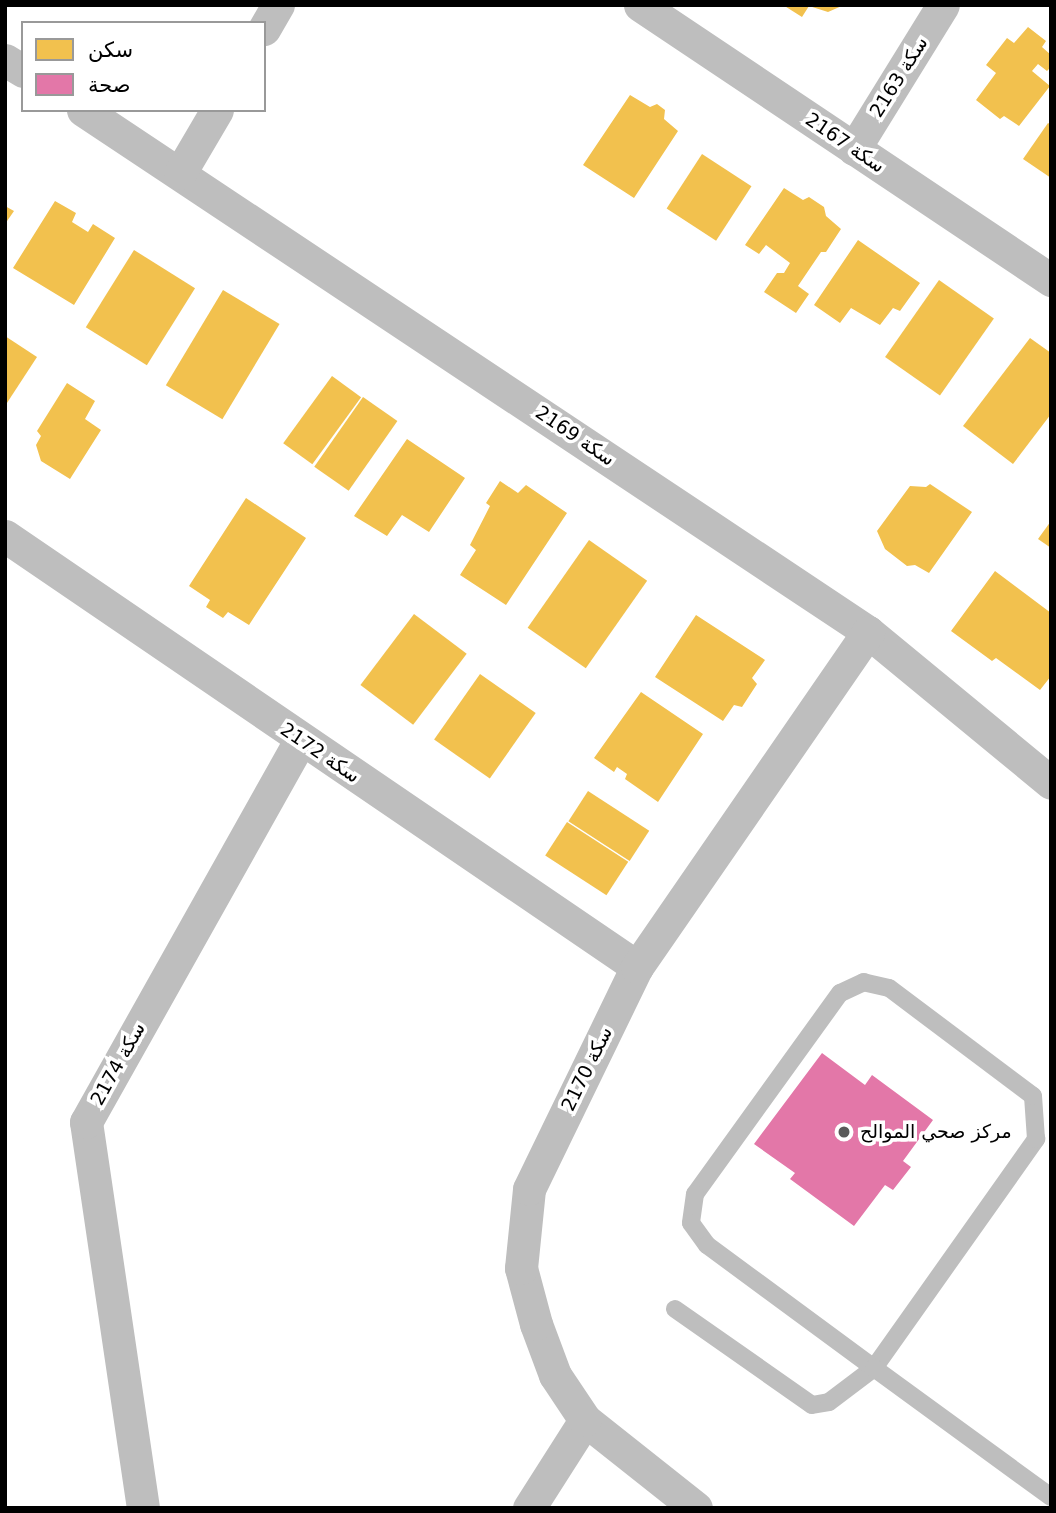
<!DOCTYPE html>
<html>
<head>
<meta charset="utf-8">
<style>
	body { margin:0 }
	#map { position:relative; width:1056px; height:1513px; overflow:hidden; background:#fff; font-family:"DejaVu Sans",Cairo,sans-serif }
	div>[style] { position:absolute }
	.homes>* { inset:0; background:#f2c14e; transform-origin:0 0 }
	.health>* { inset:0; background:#e377a8 }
	.lane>* { height:18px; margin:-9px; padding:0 9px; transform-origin:9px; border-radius:9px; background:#bebebe }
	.street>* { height:33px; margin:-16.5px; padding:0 16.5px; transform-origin:16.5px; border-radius:16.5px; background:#bebebe }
	.dots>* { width:19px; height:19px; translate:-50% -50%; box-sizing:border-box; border:4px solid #fff; border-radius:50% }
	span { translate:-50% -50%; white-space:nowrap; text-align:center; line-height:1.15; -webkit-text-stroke:7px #fff; paint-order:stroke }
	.street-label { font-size:19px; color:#000 }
	.poi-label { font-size:19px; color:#000 }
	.left { translate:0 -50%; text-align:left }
	.frame { position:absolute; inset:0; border:7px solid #000; pointer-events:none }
	.legend { position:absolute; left:21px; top:21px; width:245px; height:91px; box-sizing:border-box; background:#fff; border:2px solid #999; margin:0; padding:9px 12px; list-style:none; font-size:21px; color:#000 }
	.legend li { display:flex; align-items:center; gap:14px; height:35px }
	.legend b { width:35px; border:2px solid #999 }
</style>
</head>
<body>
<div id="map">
	<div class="homes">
		<div style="clip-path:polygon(783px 5px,844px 5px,828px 12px,809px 6px,802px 17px)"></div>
		<div style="clip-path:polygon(1028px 27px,1046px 41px,1042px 47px,1051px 55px,1051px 67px,1047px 71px,1038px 64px,1032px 71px,1050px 86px,1019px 126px,1004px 116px,1000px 119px,976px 100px,996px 73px,986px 65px,1007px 38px,1014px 43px)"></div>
		<div style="clip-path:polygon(630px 95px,650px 107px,657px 104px,665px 110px,664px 119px,678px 131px,634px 198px,583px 165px)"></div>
		<div style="clip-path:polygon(1048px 123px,1051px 125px,1051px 178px,1023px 159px)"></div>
		<div style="left:702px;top:154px;width:59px;height:65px;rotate:33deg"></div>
		<div style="clip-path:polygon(784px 188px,803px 200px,809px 197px,824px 207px,826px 216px,841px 229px,826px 252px,821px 252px,798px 286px,809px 294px,796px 313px,764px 292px,777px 273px,784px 273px,790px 263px,766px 245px,759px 254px,745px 245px)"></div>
		<div style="clip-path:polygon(55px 201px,76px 213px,72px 222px,88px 232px,93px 224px,115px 238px,74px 305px,13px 268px)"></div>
		<div style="clip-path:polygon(5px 206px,14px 211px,5px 224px)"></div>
		<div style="clip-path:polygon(858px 240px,920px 283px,900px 311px,893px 308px,880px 325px,851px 308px,840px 323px,814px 305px)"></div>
		<div style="left:134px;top:250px;width:72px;height:91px;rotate:32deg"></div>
		<div style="left:939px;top:280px;width:67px;height:94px;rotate:35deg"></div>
		<div style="left:223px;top:290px;width:66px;height:111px;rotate:31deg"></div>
		<div style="clip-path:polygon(5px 336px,37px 357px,5px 406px)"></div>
		<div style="clip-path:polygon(1030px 338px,1051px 353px,1051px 414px,1013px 464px,963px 426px)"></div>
		<div style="left:332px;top:376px;width:36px;height:83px;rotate:36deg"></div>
		<div style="clip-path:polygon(67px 383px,95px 401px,85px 419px,101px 430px,70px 479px,41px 461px,36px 445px,41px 436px,37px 431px)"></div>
		<div style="left:363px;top:397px;width:42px;height:85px;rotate:35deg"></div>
		<div style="clip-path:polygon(407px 439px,465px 478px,429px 532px,402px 515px,387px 536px,354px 516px)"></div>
		<div style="clip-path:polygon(500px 481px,518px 493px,526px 485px,567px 513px,506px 605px,460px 575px,476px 550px,470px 545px,490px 506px,486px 503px)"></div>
		<div style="clip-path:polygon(930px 484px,972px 512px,929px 573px,915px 565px,907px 566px,885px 549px,877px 531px,910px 486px,926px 487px)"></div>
		<div style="clip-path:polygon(246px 498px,306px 538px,249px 625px,228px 612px,223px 618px,206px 607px,210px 600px,189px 586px)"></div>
		<div style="clip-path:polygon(1051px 521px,1051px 548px,1038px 539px)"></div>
		<div style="left:589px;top:540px;width:71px;height:107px;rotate:35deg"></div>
		<div style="clip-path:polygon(995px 571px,1051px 613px,1051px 676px,1040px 690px,996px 658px,992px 661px,951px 631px)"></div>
		<div style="left:414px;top:614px;width:66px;height:89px;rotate:37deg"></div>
		<div style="clip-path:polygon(696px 615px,765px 660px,752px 678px,757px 684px,742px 707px,734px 705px,723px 721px,655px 677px)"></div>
		<div style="left:480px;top:674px;width:68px;height:80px;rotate:35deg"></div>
		<div style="clip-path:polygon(641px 692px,703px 734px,658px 802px,625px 779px,627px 774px,617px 767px,614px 772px,594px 758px)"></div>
		<div style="left:588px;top:791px;width:73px;height:36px;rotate:33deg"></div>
		<div style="left:567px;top:822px;width:73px;height:40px;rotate:33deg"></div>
	</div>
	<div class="health">
		<div style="clip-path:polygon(822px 1053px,865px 1085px,872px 1075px,933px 1120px,903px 1161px,911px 1167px,893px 1190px,885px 1185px,854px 1226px,790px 1179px,795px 1173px,754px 1144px)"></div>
	</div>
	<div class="lane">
		<div style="left:675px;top:1309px;width:167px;rotate:35deg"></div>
		<div style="left:812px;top:1405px;width:17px;rotate:-10deg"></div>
		<div style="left:829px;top:1402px;width:56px;rotate:-37.1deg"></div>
		<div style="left:874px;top:1368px;width:281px;rotate:-54.7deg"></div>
		<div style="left:1036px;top:1139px;width:43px;rotate:-94deg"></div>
		<div style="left:1033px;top:1096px;width:180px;rotate:-143.1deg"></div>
		<div style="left:889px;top:988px;width:26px;rotate:-167deg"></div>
		<div style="left:864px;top:982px;width:26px;rotate:155deg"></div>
		<div style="left:840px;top:993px;width:248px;rotate:125.8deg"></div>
		<div style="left:695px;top:1194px;width:29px;rotate:98deg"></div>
		<div style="left:691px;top:1223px;width:27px;rotate:54deg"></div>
		<div style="left:707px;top:1245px;width:207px;rotate:36.4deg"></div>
		<div style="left:874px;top:1368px;width:219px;rotate:36.1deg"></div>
	</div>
	<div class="street">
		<div style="left:640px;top:5px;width:495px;rotate:33.8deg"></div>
		<div style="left:264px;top:29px;width:28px;rotate:-60deg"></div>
		<div style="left:5px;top:60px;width:21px;rotate:31deg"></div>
		<div style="left:83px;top:110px;width:943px;rotate:33.62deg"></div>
		<div style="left:868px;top:632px;width:237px;rotate:39.5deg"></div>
		<div style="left:854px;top:149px;width:169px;rotate:-58.3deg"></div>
		<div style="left:180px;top:173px;width:73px;rotate:-59.6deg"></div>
		<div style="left:5px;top:536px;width:765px;rotate:34.29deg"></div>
		<div style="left:143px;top:1508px;width:390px;rotate:-98.4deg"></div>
		<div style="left:86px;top:1122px;width:439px;rotate:-60.7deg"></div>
		<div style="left:529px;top:1508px;width:104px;rotate:-57.5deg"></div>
		<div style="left:696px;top:1508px;width:142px;rotate:-141.6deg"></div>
		<div style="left:585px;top:1420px;width:54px;rotate:-123.7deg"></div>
		<div style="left:555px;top:1375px;width:54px;rotate:-110.4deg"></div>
		<div style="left:536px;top:1324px;width:58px;rotate:-105deg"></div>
		<div style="left:521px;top:1268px;width:79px;rotate:-84.2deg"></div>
		<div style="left:529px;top:1189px;width:247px;rotate:-64.1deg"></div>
		<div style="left:637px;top:967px;width:407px;rotate:-55.4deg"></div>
	</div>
	<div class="dots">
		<div style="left:844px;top:1132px;background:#595959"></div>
	</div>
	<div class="street-label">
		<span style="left:899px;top:77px;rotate:-58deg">سكة 2163</span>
		<span style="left:845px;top:143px;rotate:34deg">سكة 2167</span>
		<span style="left:575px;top:436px;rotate:34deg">سكة 2169</span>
		<span style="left:320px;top:753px;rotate:34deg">سكة 2172</span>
		<span style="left:118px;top:1064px;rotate:-61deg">سكة 2174</span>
		<span style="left:587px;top:1069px;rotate:-64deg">سكة 2170</span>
	</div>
	<div class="poi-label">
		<span class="left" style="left:860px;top:1132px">مركز صحي الموالح</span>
	</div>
	<div class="frame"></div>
	<ul class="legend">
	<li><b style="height:19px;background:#f2c14e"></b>سكن</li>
	<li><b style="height:19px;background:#e377a8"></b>صحة</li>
	</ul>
</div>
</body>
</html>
